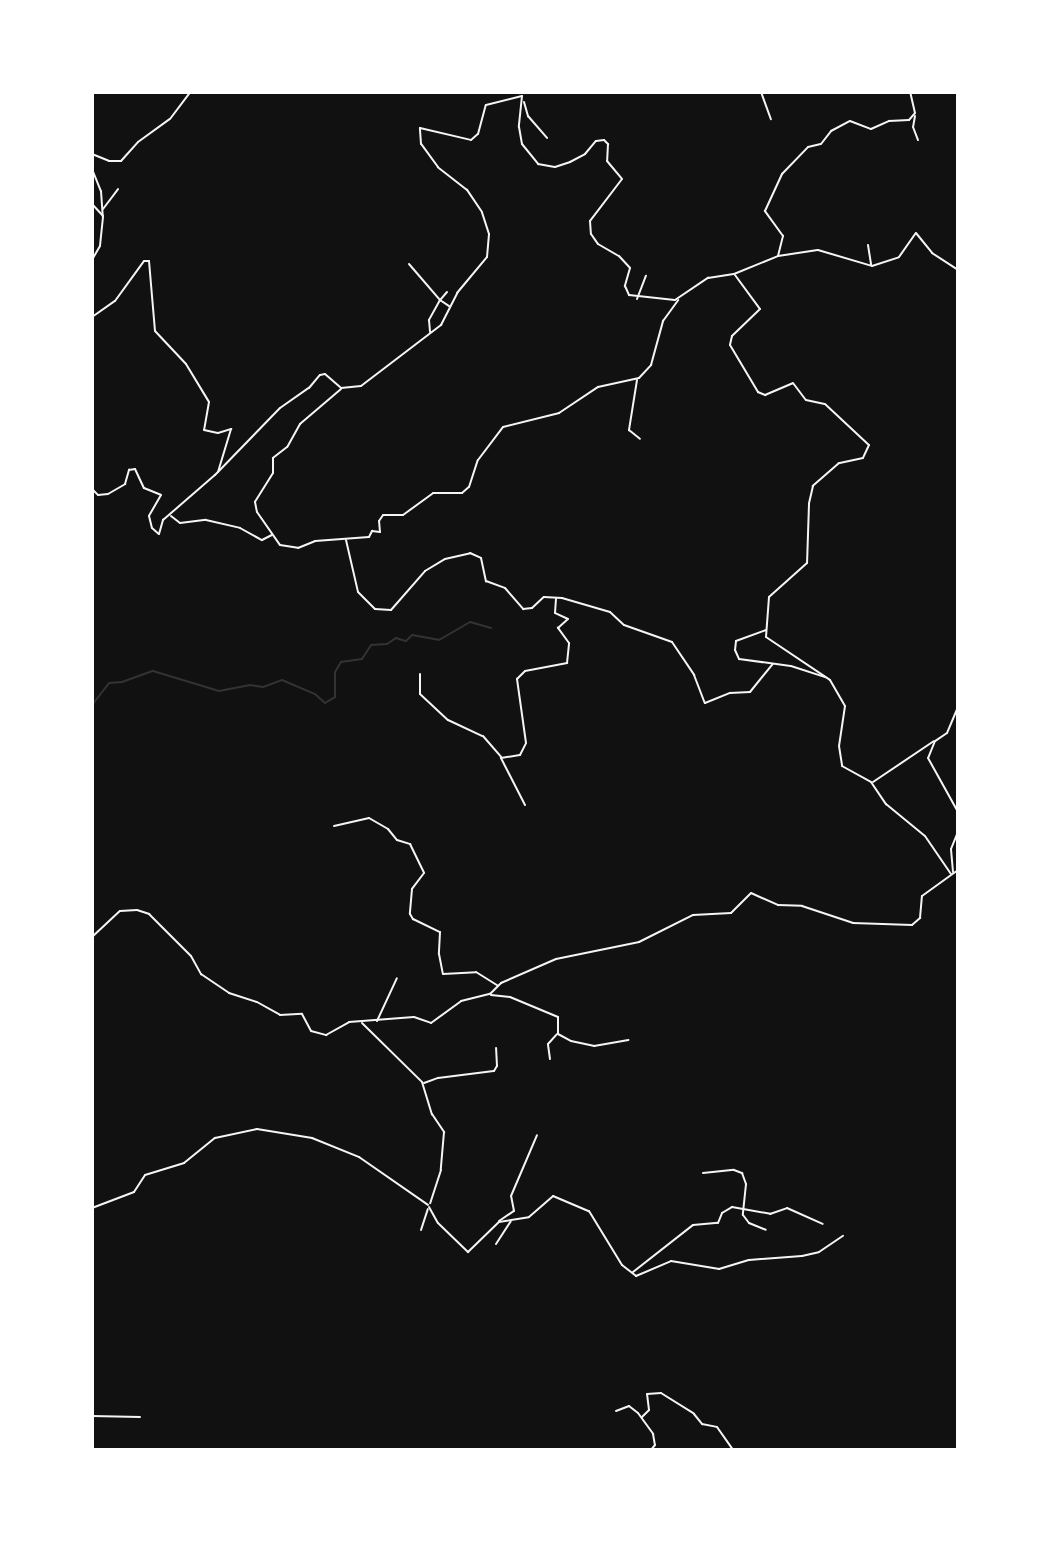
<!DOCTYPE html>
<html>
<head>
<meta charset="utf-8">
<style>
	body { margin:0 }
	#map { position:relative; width:1050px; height:1542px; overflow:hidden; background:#111; font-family:"Alegreya Sans",sans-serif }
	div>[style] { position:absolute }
	.stream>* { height:2px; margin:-1px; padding:0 1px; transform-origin:1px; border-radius:1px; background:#333 }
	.minor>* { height:2px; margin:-1px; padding:0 1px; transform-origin:1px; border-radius:1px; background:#f5f5f5 }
	.tertiary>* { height:2px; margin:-1px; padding:0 1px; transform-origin:1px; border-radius:1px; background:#f5f5f5 }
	span { translate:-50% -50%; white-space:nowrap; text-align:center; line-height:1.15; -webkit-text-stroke:6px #fff; paint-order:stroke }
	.frame { position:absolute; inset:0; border:94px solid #fff; pointer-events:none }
</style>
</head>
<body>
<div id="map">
	<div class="stream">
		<div style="left:92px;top:705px;width:28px;rotate:-52deg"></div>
		<div style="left:109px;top:683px;width:13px;rotate:-4deg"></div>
		<div style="left:122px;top:682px;width:33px;rotate:-20deg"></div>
		<div style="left:153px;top:671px;width:69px;rotate:16.9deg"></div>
		<div style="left:219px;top:691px;width:32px;rotate:-11deg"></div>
		<div style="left:250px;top:685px;width:13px;rotate:9deg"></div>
		<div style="left:263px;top:687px;width:20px;rotate:-20deg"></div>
		<div style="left:282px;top:680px;width:36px;rotate:23deg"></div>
		<div style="left:315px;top:694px;width:13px;rotate:42deg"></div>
		<div style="left:325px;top:703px;width:12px;rotate:-31deg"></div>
		<div style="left:335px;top:697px;width:25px;rotate:-90deg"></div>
		<div style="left:335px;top:672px;width:12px;rotate:-59deg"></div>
		<div style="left:341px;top:662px;width:21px;rotate:-8deg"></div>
		<div style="left:362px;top:659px;width:17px;rotate:-57deg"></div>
		<div style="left:371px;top:645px;width:16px;rotate:-4deg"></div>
		<div style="left:387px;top:644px;width:11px;rotate:-34deg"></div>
		<div style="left:396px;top:638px;width:10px;rotate:17deg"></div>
		<div style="left:406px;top:641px;width:8px;rotate:-45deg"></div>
		<div style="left:412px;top:635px;width:27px;rotate:10deg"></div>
		<div style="left:439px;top:640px;width:36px;rotate:-30deg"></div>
		<div style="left:470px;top:622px;width:22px;rotate:16deg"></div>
	</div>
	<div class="minor">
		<div style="left:761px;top:92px;width:29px;rotate:70deg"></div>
		<div style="left:524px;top:102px;width:15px;rotate:74deg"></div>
		<div style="left:528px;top:116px;width:29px;rotate:49deg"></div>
		<div style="left:915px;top:116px;width:11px;rotate:100deg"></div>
		<div style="left:913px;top:127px;width:14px;rotate:69deg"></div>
		<div style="left:92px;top:204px;width:16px;rotate:47deg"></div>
		<div style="left:103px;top:209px;width:25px;rotate:-53deg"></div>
		<div style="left:868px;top:245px;width:20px;rotate:81deg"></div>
		<div style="left:778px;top:256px;width:40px;rotate:-8.5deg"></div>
		<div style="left:818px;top:250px;width:56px;rotate:16.5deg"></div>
		<div style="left:872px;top:266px;width:28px;rotate:-18deg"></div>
		<div style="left:899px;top:257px;width:29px;rotate:-55deg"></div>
		<div style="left:916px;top:233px;width:26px;rotate:51deg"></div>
		<div style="left:932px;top:253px;width:31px;rotate:33deg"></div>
		<div style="left:409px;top:264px;width:48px;rotate:49.3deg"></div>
		<div style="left:440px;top:300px;width:23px;rotate:119deg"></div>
		<div style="left:429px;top:320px;width:12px;rotate:85deg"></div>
		<div style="left:735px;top:275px;width:42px;rotate:53.7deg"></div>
		<div style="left:760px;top:309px;width:39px;rotate:136deg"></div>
		<div style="left:732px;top:336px;width:9px;rotate:103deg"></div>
		<div style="left:730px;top:345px;width:55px;rotate:59.2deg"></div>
		<div style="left:758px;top:392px;width:8px;rotate:23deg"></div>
		<div style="left:765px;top:395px;width:30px;rotate:-23deg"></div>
		<div style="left:793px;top:383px;width:21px;rotate:53deg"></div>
		<div style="left:806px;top:400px;width:19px;rotate:12deg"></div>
		<div style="left:825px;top:404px;width:60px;rotate:43deg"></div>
		<div style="left:869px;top:445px;width:14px;rotate:115deg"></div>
		<div style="left:863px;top:458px;width:25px;rotate:168deg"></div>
		<div style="left:839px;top:463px;width:35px;rotate:139deg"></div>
		<div style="left:813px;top:486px;width:18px;rotate:103deg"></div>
		<div style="left:809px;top:504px;width:59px;rotate:91.9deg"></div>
		<div style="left:807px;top:563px;width:51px;rotate:138.2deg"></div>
		<div style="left:769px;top:597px;width:40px;rotate:94.3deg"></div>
		<div style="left:766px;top:637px;width:77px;rotate:33.9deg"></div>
		<div style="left:830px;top:680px;width:30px;rotate:60deg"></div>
		<div style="left:845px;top:706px;width:40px;rotate:98.5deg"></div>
		<div style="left:839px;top:746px;width:20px;rotate:81deg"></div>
		<div style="left:842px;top:766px;width:33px;rotate:29deg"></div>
		<div style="left:871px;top:782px;width:27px;rotate:56deg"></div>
		<div style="left:886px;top:804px;width:50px;rotate:39.4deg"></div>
		<div style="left:925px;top:836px;width:46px;rotate:55.6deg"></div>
		<div style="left:447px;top:292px;width:11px;rotate:131deg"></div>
		<div style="left:440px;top:300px;width:11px;rotate:34deg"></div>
		<div style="left:637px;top:299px;width:25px;rotate:-69deg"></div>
		<div style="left:92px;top:317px;width:28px;rotate:-35deg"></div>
		<div style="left:115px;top:301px;width:49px;rotate:-54.1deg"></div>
		<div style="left:144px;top:261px;width:5px"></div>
		<div style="left:149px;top:261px;width:70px;rotate:85.1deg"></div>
		<div style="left:155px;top:331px;width:45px;rotate:46.8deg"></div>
		<div style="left:186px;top:364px;width:44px;rotate:58.8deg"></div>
		<div style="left:209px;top:402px;width:28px;rotate:100deg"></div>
		<div style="left:204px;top:430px;width:14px;rotate:12deg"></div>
		<div style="left:218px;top:433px;width:14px;rotate:-17deg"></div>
		<div style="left:231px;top:429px;width:45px;rotate:106.8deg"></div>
		<div style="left:637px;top:380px;width:51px;rotate:99.1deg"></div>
		<div style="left:629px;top:430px;width:14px;rotate:39deg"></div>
		<div style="left:341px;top:389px;width:54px;rotate:139.5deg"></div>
		<div style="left:300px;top:424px;width:26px;rotate:119deg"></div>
		<div style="left:287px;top:447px;width:18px;rotate:142deg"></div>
		<div style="left:273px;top:458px;width:15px;rotate:90deg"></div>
		<div style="left:273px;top:473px;width:34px;rotate:122deg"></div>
		<div style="left:255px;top:502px;width:10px;rotate:79deg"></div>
		<div style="left:257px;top:512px;width:40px;rotate:55.1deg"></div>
		<div style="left:280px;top:545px;width:18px;rotate:9deg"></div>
		<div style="left:298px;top:548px;width:18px;rotate:-22deg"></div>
		<div style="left:315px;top:541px;width:54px;rotate:-4.2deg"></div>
		<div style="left:369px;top:537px;width:7px;rotate:-63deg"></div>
		<div style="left:372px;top:531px;width:8px;rotate:7deg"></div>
		<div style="left:380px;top:532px;width:11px;rotate:-95deg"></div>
		<div style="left:379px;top:521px;width:7px;rotate:-56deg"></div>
		<div style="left:383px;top:515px;width:20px"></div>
		<div style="left:403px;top:515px;width:37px;rotate:-36deg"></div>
		<div style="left:433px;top:493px;width:29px"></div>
		<div style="left:462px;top:493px;width:9px;rotate:-41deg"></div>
		<div style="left:469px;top:487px;width:28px;rotate:-72deg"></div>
		<div style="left:478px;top:460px;width:41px;rotate:-52.9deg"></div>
		<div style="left:503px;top:427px;width:58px;rotate:-14deg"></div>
		<div style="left:559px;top:413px;width:47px;rotate:-33.7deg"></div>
		<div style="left:598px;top:387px;width:42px;rotate:-12.4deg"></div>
		<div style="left:639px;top:378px;width:18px;rotate:-47deg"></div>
		<div style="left:651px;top:365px;width:46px;rotate:-74.7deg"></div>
		<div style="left:663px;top:321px;width:26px;rotate:-54deg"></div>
		<div style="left:171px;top:516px;width:11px;rotate:38deg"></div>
		<div style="left:180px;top:523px;width:26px;rotate:-7deg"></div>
		<div style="left:206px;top:520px;width:35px;rotate:13deg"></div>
		<div style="left:240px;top:528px;width:25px;rotate:29deg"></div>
		<div style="left:262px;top:540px;width:11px;rotate:-27deg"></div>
		<div style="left:346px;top:540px;width:53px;rotate:77deg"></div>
		<div style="left:358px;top:592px;width:24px;rotate:45deg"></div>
		<div style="left:375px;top:609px;width:16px;rotate:4deg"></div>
		<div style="left:391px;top:610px;width:52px;rotate:-48.9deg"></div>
		<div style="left:425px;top:571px;width:23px;rotate:-31deg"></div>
		<div style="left:445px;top:559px;width:26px;rotate:-13deg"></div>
		<div style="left:470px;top:553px;width:12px;rotate:24deg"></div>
		<div style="left:481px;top:558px;width:24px;rotate:78deg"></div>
		<div style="left:486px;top:581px;width:20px;rotate:20deg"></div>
		<div style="left:505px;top:588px;width:28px;rotate:49deg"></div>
		<div style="left:523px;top:609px;width:9px;rotate:-6deg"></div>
		<div style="left:532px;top:608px;width:16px;rotate:-43deg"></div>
		<div style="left:544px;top:597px;width:18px;rotate:3deg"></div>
		<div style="left:562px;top:598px;width:50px;rotate:16.3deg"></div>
		<div style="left:610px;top:612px;width:19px;rotate:43deg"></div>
		<div style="left:624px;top:625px;width:51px;rotate:19.5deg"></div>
		<div style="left:672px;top:642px;width:40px;rotate:56deg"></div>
		<div style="left:694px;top:675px;width:30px;rotate:69deg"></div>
		<div style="left:705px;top:703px;width:27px;rotate:-22deg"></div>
		<div style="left:730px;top:693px;width:20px;rotate:-3deg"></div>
		<div style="left:750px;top:692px;width:36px;rotate:-51deg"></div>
		<div style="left:766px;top:630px;width:32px;rotate:160deg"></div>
		<div style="left:736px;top:641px;width:9px;rotate:96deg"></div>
		<div style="left:735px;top:650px;width:10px;rotate:66deg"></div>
		<div style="left:739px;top:659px;width:52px;rotate:7.7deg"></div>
		<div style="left:791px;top:666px;width:36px;rotate:18deg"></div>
		<div style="left:420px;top:674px;width:20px;rotate:90deg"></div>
		<div style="left:420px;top:694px;width:38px;rotate:43deg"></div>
		<div style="left:448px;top:720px;width:38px;rotate:25deg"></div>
		<div style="left:483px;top:736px;width:28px;rotate:49deg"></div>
		<div style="left:958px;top:707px;width:28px;rotate:113deg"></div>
		<div style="left:947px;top:733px;width:14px;rotate:146deg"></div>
		<div style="left:935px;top:741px;width:18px;rotate:112deg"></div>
		<div style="left:928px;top:758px;width:62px;rotate:60.9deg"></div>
		<div style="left:873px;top:782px;width:73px;rotate:-33.9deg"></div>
		<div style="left:525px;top:805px;width:53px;rotate:-117.1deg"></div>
		<div style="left:501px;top:758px;width:19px;rotate:-9deg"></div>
		<div style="left:520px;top:755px;width:13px;rotate:-63deg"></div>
		<div style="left:526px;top:743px;width:65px;rotate:-98deg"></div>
		<div style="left:517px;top:679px;width:11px;rotate:-45deg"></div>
		<div style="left:525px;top:671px;width:43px;rotate:-10.8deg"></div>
		<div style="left:567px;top:663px;width:20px;rotate:-84deg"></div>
		<div style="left:569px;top:643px;width:19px;rotate:-126deg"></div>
		<div style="left:558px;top:628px;width:13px;rotate:-42deg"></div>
		<div style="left:568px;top:619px;width:14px;rotate:-155deg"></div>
		<div style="left:555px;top:613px;width:14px;rotate:-86deg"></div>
		<div style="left:334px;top:826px;width:36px;rotate:-13deg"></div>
		<div style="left:369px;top:818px;width:22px;rotate:30deg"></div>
		<div style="left:388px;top:829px;width:14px;rotate:51deg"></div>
		<div style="left:397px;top:840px;width:14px;rotate:17deg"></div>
		<div style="left:410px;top:844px;width:32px;rotate:64deg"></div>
		<div style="left:424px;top:873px;width:20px;rotate:127deg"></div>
		<div style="left:412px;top:889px;width:25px;rotate:95deg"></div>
		<div style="left:410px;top:914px;width:6px;rotate:59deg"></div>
		<div style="left:413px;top:919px;width:30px;rotate:26deg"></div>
		<div style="left:440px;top:932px;width:22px;rotate:93deg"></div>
		<div style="left:439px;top:954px;width:20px;rotate:79deg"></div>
		<div style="left:443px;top:974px;width:33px;rotate:-3deg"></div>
		<div style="left:476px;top:972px;width:25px;rotate:32deg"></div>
		<div style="left:953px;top:872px;width:23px;rotate:-95deg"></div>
		<div style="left:951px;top:849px;width:18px;rotate:-68deg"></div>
		<div style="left:92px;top:937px;width:38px;rotate:-43deg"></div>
		<div style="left:120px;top:911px;width:17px;rotate:-3deg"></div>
		<div style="left:137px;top:910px;width:13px;rotate:18deg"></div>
		<div style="left:149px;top:914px;width:59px;rotate:45deg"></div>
		<div style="left:191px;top:956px;width:21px;rotate:61deg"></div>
		<div style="left:201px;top:974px;width:34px;rotate:34deg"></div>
		<div style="left:229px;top:993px;width:29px;rotate:18deg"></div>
		<div style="left:257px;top:1002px;width:26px;rotate:29deg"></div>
		<div style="left:280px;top:1015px;width:22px;rotate:-3deg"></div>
		<div style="left:302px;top:1014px;width:19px;rotate:62deg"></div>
		<div style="left:311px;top:1031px;width:16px;rotate:15deg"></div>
		<div style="left:326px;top:1035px;width:26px;rotate:-29deg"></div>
		<div style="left:349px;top:1022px;width:65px;rotate:-4.4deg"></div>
		<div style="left:414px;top:1017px;width:18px;rotate:19deg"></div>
		<div style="left:431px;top:1023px;width:37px;rotate:-36deg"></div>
		<div style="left:461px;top:1001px;width:30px;rotate:-14deg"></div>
		<div style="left:490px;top:994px;width:16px;rotate:-45deg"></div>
		<div style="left:501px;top:983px;width:60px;rotate:-23.6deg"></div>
		<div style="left:556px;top:959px;width:85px;rotate:-11.6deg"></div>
		<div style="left:639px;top:942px;width:60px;rotate:-26.6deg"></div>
		<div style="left:693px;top:915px;width:38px;rotate:-3deg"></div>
		<div style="left:731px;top:913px;width:28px;rotate:-45deg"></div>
		<div style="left:751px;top:893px;width:30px;rotate:24deg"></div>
		<div style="left:778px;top:905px;width:24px;rotate:2deg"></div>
		<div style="left:802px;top:906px;width:54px;rotate:18.4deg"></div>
		<div style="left:853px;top:923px;width:59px;rotate:1.9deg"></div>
		<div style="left:912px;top:925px;width:11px;rotate:-41deg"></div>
		<div style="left:920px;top:918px;width:22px;rotate:-85deg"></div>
		<div style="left:922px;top:896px;width:44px;rotate:-35.8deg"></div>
		<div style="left:491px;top:995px;width:19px;rotate:6deg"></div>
		<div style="left:510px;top:997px;width:52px;rotate:22.6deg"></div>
		<div style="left:558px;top:1017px;width:17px;rotate:90deg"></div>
		<div style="left:558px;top:1034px;width:15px;rotate:28deg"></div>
		<div style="left:571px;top:1041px;width:24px;rotate:12deg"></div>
		<div style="left:594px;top:1046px;width:35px;rotate:-10deg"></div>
		<div style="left:377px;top:1021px;width:47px;rotate:-65.1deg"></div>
		<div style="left:362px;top:1023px;width:84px;rotate:44.5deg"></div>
		<div style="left:422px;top:1082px;width:34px;rotate:73deg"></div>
		<div style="left:432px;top:1114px;width:22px;rotate:56deg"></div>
		<div style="left:444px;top:1132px;width:38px;rotate:95deg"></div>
		<div style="left:441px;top:1170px;width:35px;rotate:108deg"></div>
		<div style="left:550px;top:1059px;width:15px;rotate:-98deg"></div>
		<div style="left:548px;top:1044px;width:13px;rotate:-48deg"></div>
		<div style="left:424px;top:1083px;width:15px;rotate:-20deg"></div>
		<div style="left:438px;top:1078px;width:56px;rotate:-7.1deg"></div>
		<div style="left:494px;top:1071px;width:6px;rotate:-59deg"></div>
		<div style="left:497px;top:1066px;width:18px;rotate:-93deg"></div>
		<div style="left:703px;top:1173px;width:31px;rotate:-6deg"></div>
		<div style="left:734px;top:1170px;width:9px;rotate:21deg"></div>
		<div style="left:742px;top:1173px;width:12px;rotate:70deg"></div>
		<div style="left:746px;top:1184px;width:31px;rotate:96deg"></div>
		<div style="left:743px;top:1215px;width:10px;rotate:53deg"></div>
		<div style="left:749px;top:1223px;width:18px;rotate:22deg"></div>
		<div style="left:429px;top:1207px;width:18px;rotate:61deg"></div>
		<div style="left:438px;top:1223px;width:42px;rotate:44deg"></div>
		<div style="left:468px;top:1252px;width:43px;rotate:-44.1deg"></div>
		<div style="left:499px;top:1222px;width:30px;rotate:-9deg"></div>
		<div style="left:529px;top:1217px;width:32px;rotate:-41deg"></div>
		<div style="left:553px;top:1196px;width:39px;rotate:23deg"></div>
		<div style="left:589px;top:1211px;width:63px;rotate:58.6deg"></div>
		<div style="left:622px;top:1265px;width:18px;rotate:38deg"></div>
		<div style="left:636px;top:1276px;width:38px;rotate:-23deg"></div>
		<div style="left:671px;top:1261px;width:49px;rotate:9.5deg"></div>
		<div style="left:719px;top:1269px;width:31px;rotate:-17deg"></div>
		<div style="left:749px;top:1260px;width:53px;rotate:-4.3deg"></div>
		<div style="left:802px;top:1256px;width:17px;rotate:-13deg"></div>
		<div style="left:819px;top:1252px;width:29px;rotate:-34deg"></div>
		<div style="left:92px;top:1208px;width:45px;rotate:-20.9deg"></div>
		<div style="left:134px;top:1192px;width:20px;rotate:-57deg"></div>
		<div style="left:145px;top:1175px;width:41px;rotate:-17.1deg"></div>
		<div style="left:184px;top:1163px;width:40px;rotate:-39deg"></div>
		<div style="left:215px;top:1138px;width:43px;rotate:-12.1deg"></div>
		<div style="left:257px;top:1129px;width:56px;rotate:9.3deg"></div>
		<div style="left:312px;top:1138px;width:51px;rotate:22deg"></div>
		<div style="left:359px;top:1157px;width:84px;rotate:34.8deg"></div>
		<div style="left:499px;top:1221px;width:18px;rotate:-34deg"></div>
		<div style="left:514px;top:1211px;width:15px;rotate:-101deg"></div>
		<div style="left:511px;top:1196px;width:66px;rotate:-66.9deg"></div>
		<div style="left:421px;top:1230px;width:22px;rotate:-72deg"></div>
		<div style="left:496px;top:1244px;width:27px;rotate:-57deg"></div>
		<div style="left:633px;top:1272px;width:76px;rotate:-38.1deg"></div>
		<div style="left:693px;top:1225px;width:25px;rotate:-5deg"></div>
		<div style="left:718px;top:1223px;width:11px;rotate:-68deg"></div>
		<div style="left:722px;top:1213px;width:12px;rotate:-31deg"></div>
		<div style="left:732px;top:1207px;width:39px;rotate:10deg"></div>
		<div style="left:770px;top:1214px;width:18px;rotate:-19deg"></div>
		<div style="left:787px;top:1208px;width:39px;rotate:24deg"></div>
		<div style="left:616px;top:1411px;width:14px;rotate:-21deg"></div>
		<div style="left:629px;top:1406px;width:11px;rotate:38deg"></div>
		<div style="left:638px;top:1413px;width:26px;rotate:54deg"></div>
		<div style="left:653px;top:1434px;width:11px;rotate:80deg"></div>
		<div style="left:655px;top:1445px;width:6px;rotate:129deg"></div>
		<div style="left:92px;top:1416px;width:48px;rotate:1.2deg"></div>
		<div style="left:642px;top:1417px;width:10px;rotate:-45deg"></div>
		<div style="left:649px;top:1410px;width:16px;rotate:-97deg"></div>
		<div style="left:647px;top:1394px;width:14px;rotate:-4deg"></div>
		<div style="left:661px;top:1393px;width:39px;rotate:32deg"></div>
		<div style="left:694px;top:1414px;width:13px;rotate:51deg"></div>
		<div style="left:702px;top:1424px;width:15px;rotate:11deg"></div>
		<div style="left:717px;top:1427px;width:28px;rotate:55deg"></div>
	</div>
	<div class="tertiary">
		<div style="left:92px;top:154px;width:18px;rotate:22deg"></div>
		<div style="left:109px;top:161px;width:12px"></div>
		<div style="left:121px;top:161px;width:25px;rotate:-48deg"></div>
		<div style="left:138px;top:142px;width:39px;rotate:-36deg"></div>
		<div style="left:170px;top:119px;width:34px;rotate:-53deg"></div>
		<div style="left:92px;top:169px;width:24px;rotate:68deg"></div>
		<div style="left:101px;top:191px;width:26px;rotate:86deg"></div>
		<div style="left:103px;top:217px;width:29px;rotate:96deg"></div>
		<div style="left:100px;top:246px;width:16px;rotate:120deg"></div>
		<div style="left:92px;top:489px;width:8px;rotate:45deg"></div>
		<div style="left:98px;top:495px;width:10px;rotate:-6deg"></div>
		<div style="left:108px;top:494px;width:20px;rotate:-30deg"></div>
		<div style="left:125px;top:484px;width:15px;rotate:-74deg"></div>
		<div style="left:129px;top:470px;width:6px;rotate:-9deg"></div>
		<div style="left:135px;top:469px;width:21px;rotate:65deg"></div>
		<div style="left:144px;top:488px;width:18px;rotate:22deg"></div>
		<div style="left:161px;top:495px;width:24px;rotate:120deg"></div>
		<div style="left:149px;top:516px;width:12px;rotate:76deg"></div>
		<div style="left:152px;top:528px;width:9px;rotate:41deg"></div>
		<div style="left:159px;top:534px;width:15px;rotate:-74deg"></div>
		<div style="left:163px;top:520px;width:69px;rotate:-40.9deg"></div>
		<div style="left:215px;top:475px;width:93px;rotate:-45.9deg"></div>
		<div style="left:280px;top:408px;width:35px;rotate:-35deg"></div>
		<div style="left:309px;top:388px;width:17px;rotate:-50deg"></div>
		<div style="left:320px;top:375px;width:5px;rotate:-11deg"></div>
		<div style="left:325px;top:374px;width:21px;rotate:41deg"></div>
		<div style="left:341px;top:388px;width:20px;rotate:-6deg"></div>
		<div style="left:361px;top:386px;width:101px;rotate:-37.3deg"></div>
		<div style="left:441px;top:325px;width:36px;rotate:-63deg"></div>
		<div style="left:457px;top:293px;width:47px;rotate:-50.2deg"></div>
		<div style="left:487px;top:257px;width:23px;rotate:-85deg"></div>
		<div style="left:489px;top:234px;width:23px;rotate:-108deg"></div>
		<div style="left:482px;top:212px;width:27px;rotate:-124deg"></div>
		<div style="left:467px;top:190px;width:37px;rotate:-142deg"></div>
		<div style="left:438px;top:167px;width:29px;rotate:-126deg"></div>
		<div style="left:421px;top:144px;width:16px;rotate:-94deg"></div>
		<div style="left:420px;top:128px;width:52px;rotate:13.2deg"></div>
		<div style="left:471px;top:140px;width:9px;rotate:-41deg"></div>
		<div style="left:478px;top:134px;width:30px;rotate:-75deg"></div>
		<div style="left:486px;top:105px;width:37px;rotate:-14deg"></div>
		<div style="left:522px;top:96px;width:31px;rotate:96deg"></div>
		<div style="left:519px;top:127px;width:17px;rotate:80deg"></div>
		<div style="left:522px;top:144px;width:26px;rotate:51deg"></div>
		<div style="left:538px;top:164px;width:17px;rotate:10deg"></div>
		<div style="left:555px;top:167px;width:16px;rotate:-18deg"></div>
		<div style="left:570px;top:162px;width:17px;rotate:-28deg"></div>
		<div style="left:585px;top:154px;width:17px;rotate:-50deg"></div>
		<div style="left:596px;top:141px;width:8px;rotate:-7deg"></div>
		<div style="left:604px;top:140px;width:6px;rotate:45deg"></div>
		<div style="left:608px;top:144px;width:17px;rotate:93deg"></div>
		<div style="left:607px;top:161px;width:23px;rotate:50deg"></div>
		<div style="left:622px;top:179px;width:53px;rotate:127.3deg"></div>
		<div style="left:590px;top:221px;width:13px;rotate:86deg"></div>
		<div style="left:591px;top:234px;width:12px;rotate:55deg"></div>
		<div style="left:598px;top:244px;width:24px;rotate:30deg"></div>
		<div style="left:619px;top:256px;width:16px;rotate:47deg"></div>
		<div style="left:630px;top:268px;width:19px;rotate:106deg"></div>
		<div style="left:625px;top:286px;width:10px;rotate:66deg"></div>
		<div style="left:629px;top:295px;width:46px;rotate:6.2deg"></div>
		<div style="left:675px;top:300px;width:40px;rotate:-34deg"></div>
		<div style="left:708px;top:278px;width:26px;rotate:-9deg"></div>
		<div style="left:734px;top:274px;width:48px;rotate:-22.2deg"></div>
		<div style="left:778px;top:256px;width:21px;rotate:-76deg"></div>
		<div style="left:783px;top:236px;width:31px;rotate:-126deg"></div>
		<div style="left:765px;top:211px;width:41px;rotate:-65.3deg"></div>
		<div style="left:782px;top:174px;width:37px;rotate:-46deg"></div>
		<div style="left:808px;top:147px;width:13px;rotate:-13deg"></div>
		<div style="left:821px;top:144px;width:16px;rotate:-52deg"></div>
		<div style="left:831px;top:131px;width:21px;rotate:-28deg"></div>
		<div style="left:850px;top:121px;width:22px;rotate:21deg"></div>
		<div style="left:871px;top:129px;width:20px;rotate:-24deg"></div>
		<div style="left:889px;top:121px;width:20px;rotate:-3deg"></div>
		<div style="left:909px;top:120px;width:9px;rotate:-49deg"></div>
		<div style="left:915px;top:113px;width:22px;rotate:-103deg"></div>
	</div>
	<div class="frame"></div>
</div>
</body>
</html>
